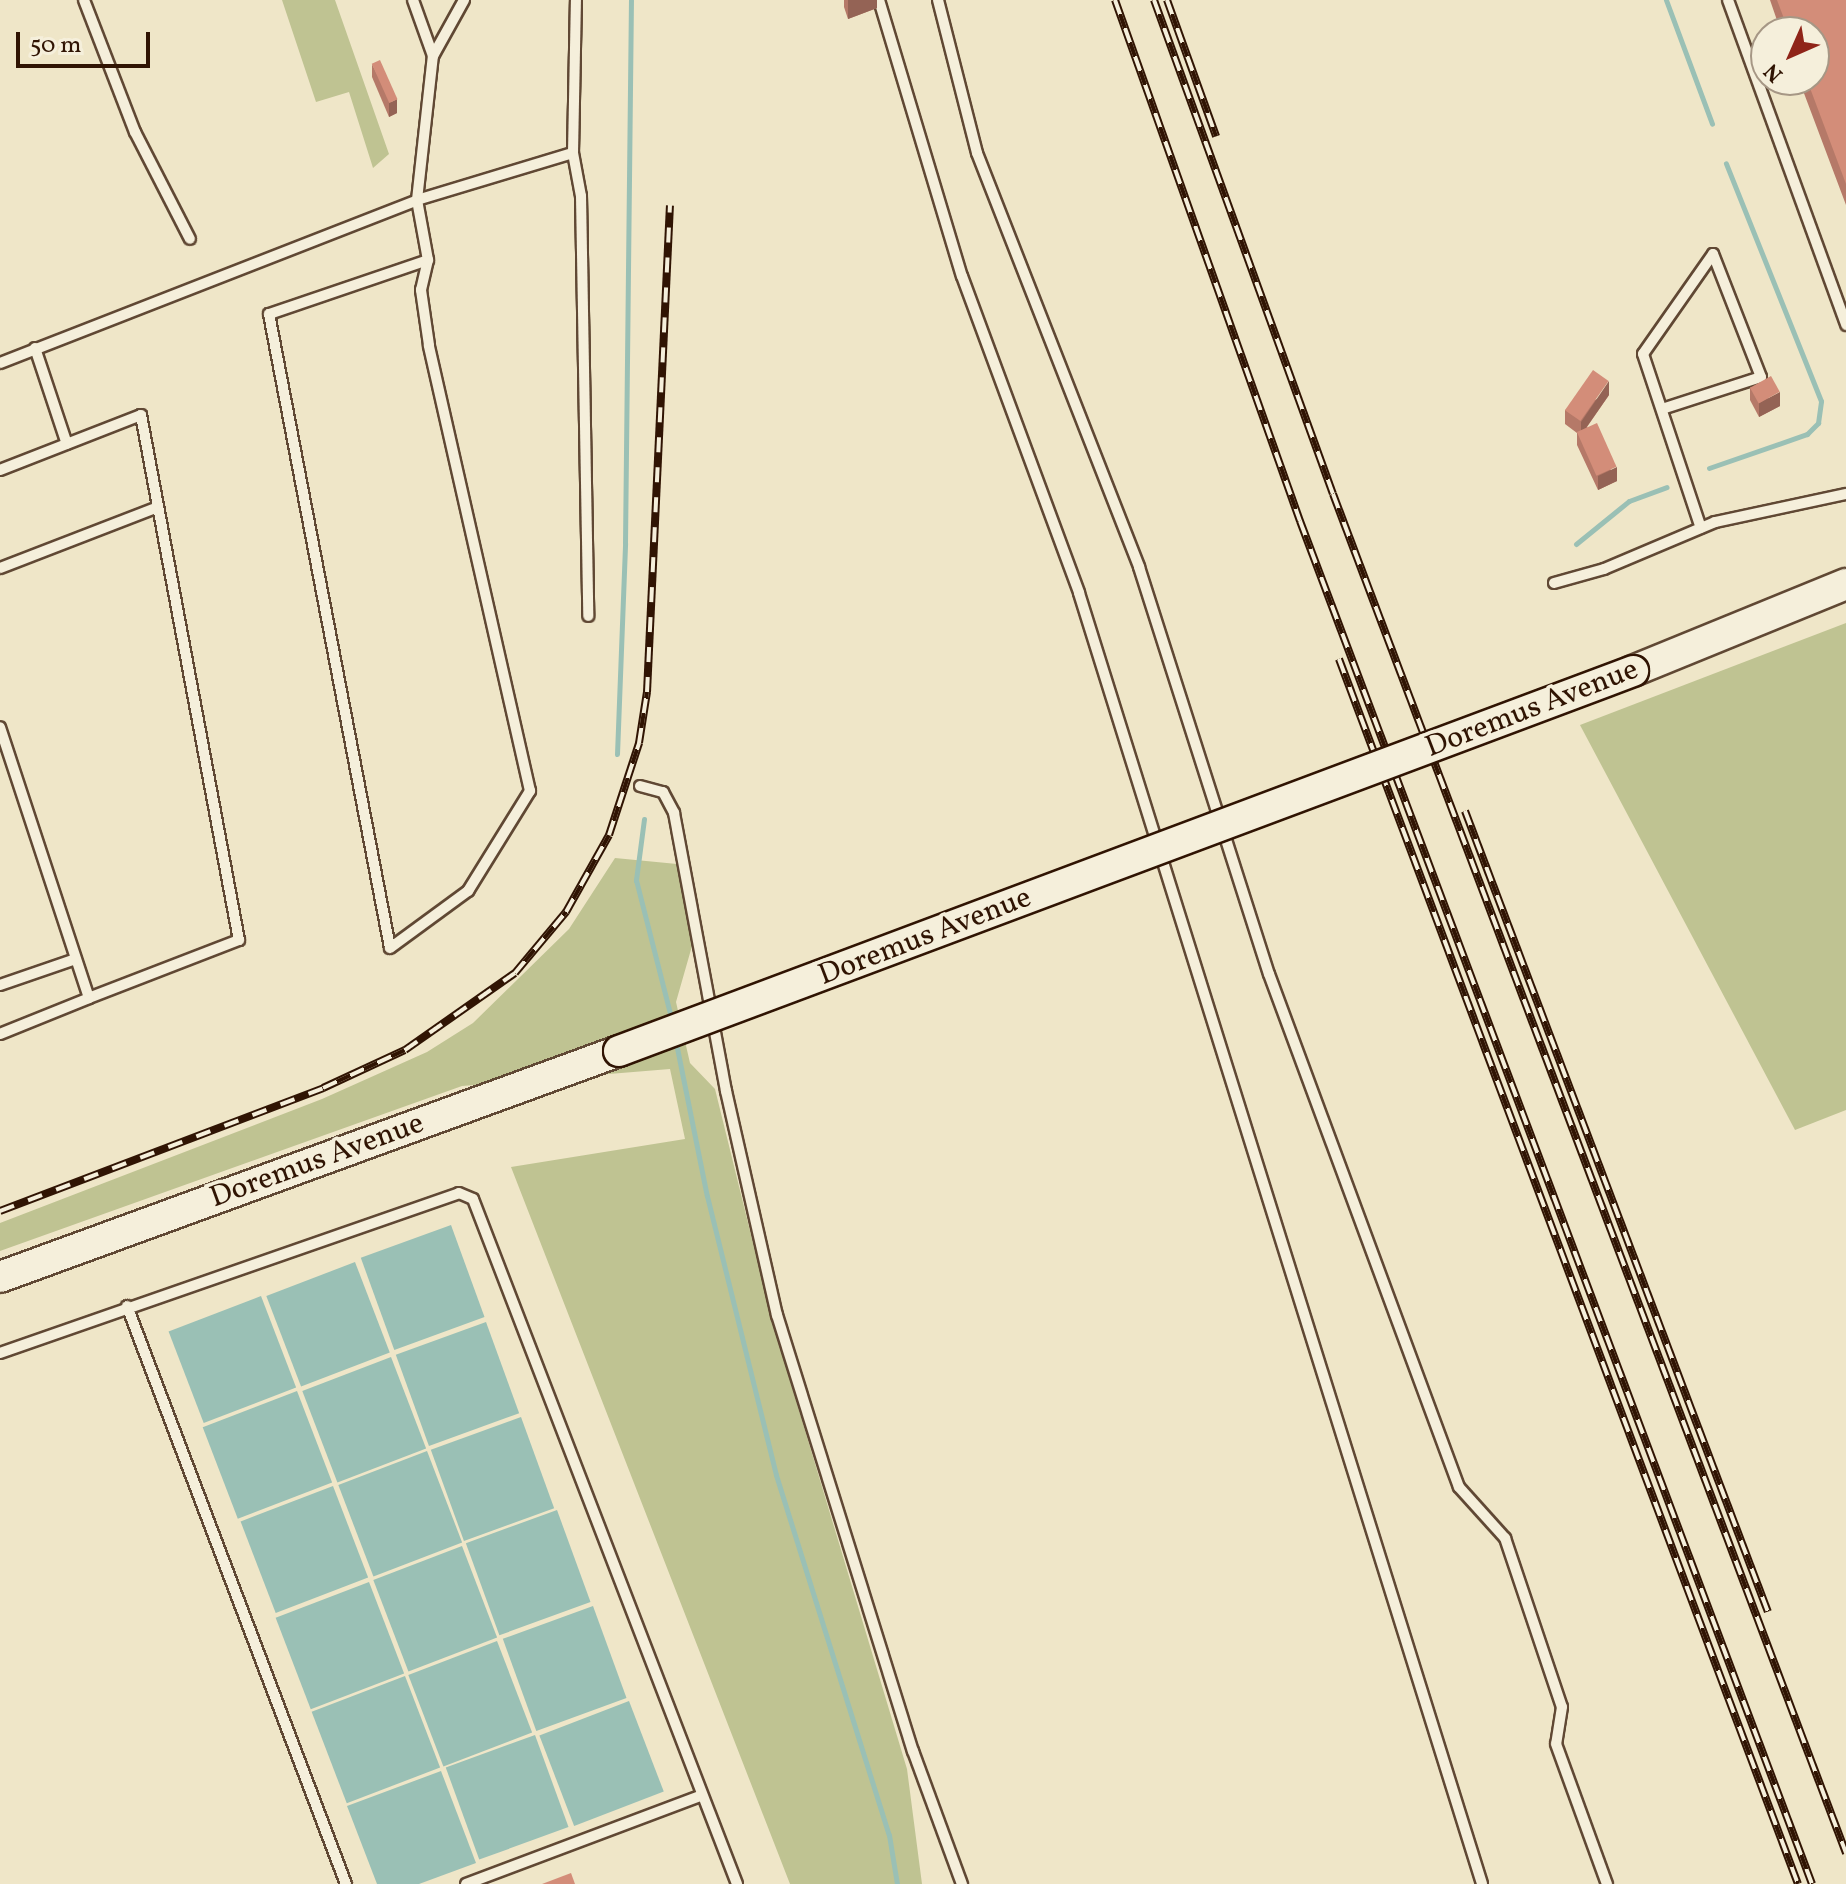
<!DOCTYPE html>
<html>
<head>
<meta charset="utf-8">
<style>
	body { margin:0 }
	#map { position:relative; width:1846px; height:1884px; overflow:hidden; background:#efe6c8; font-family:Vollkorn,serif }
	div>[style] { position:absolute }
	.green>* { inset:0; background:#bfc392 }
	.water>* { inset:0; background:#9ac0b5; transform-origin:0 0 }
	.stream>* { height:5px; margin:-2.5px; padding:0 2.5px; transform-origin:2.5px; border-radius:2.5px; background:#9ac0b5 }
	.roads { filter:drop-shadow(2px 0 #604834) drop-shadow(-2px 0 #604834) drop-shadow(0 2px #604834) drop-shadow(0 -2px #604834) }
	.service>* { height:10px; margin:-5px; padding:0 5px; transform-origin:5px; border-radius:5px; background:#f5efdb }
	.secondary>* { height:30px; margin:-15px; padding:0 15px; transform-origin:15px; border-radius:15px; background:#f5efdb }
	.rail>* { height:8px; margin-top:-4px; transform-origin:0; background:repeating-linear-gradient(90deg,#f5efdb 0 15px,#301403 0 30px); box-sizing:border-box; border-block:2px solid #301403 }
	.bridges { filter:drop-shadow(2px 0 #301403) drop-shadow(-2px 0 #301403) drop-shadow(0 2px #301403) drop-shadow(0 -2px #301403) }
	.secondary-bridge>* { height:30px; margin:-15px; padding:0 15px; transform-origin:15px; border-radius:15px; background:#f5efdb }
	.wall>* { inset:0; background:#b57968 }
	.shaded-wall>* { inset:0; background:#946355 }
	.building>* { inset:0; background:#d38d79; transform-origin:0 0 }
	span { translate:-50% -50%; white-space:nowrap; text-align:center; line-height:1.15; -webkit-text-stroke:7px #f5efdb; paint-order:stroke }
	.street-label { font-size:30px; color:#301403 }
	.north { position:absolute; left:1750px; top:16px; width:80px; height:80px; box-sizing:border-box; background:#f5efdb; border:2px solid #a69785; border-radius:50%; rotate:225deg; font-size:22px; font-weight:700; line-height:32px; text-align:center; color:#301403 }
	.north::after { content:''; display:block; margin:auto; width:28px; height:36px; background:#8f2418; clip-path:polygon(50% 0,100% 100%,50% 72%,0 100%) }
	.scale { position:absolute; left:16px; top:32px; width:134px; height:36px; box-sizing:border-box; border:4px solid #301403; border-top:0; padding-left:10px; font-size:24px; line-height:28px; white-space:nowrap; color:#301403; -webkit-text-stroke:6px #f5efdb; paint-order:stroke }
</style>
</head>
<body>
<div id="map">
	<div class="green">
		<div style="clip-path:polygon(282px 0,335px 0,389px 154px,373px 168px,349px 92px,316px 102px)"></div>
		<div style="clip-path:polygon(1846px 623px,1846px 1110px,1795px 1130px,1580px 725px)"></div>
		<div style="clip-path:polygon(615px 858px,677px 864px,692px 946px,676px 1002px,690px 1063px,715px 1089px,773px 1324px,907px 1769px,922px 1884px,790px 1884px,511px 1167px,685px 1139px,670px 1069px,462px 1086px,0 1251px,0 1223px,322px 1099px,427px 1052px,473px 1023px,569px 929px)"></div>
	</div>
	<div class="water">
		<div style="left:451px;top:1225px;width:98px;height:96px;rotate:70deg"></div>
		<div style="left:355px;top:1262px;width:97px;height:95px;rotate:69deg"></div>
		<div style="left:261px;top:1296px;width:98px;height:99px;rotate:69deg"></div>
		<div style="left:486px;top:1322px;width:97px;height:96px;rotate:70deg"></div>
		<div style="left:391px;top:1357px;width:98px;height:95px;rotate:69deg"></div>
		<div style="left:297px;top:1391px;width:98px;height:101px;rotate:69deg"></div>
		<div style="left:521px;top:1417px;width:97px;height:96px;rotate:70deg"></div>
		<div style="left:427px;top:1451px;width:98px;height:95px;rotate:69deg"></div>
		<div style="left:333px;top:1486px;width:98px;height:99px;rotate:69deg"></div>
		<div style="left:557px;top:1510px;width:98px;height:97px;rotate:70deg"></div>
		<div style="left:462px;top:1546px;width:98px;height:95px;rotate:69deg"></div>
		<div style="left:369px;top:1582px;width:98px;height:100px;rotate:69deg"></div>
		<div style="left:593px;top:1606px;width:98px;height:96px;rotate:70deg"></div>
		<div style="left:497px;top:1641px;width:98px;height:95px;rotate:69deg"></div>
		<div style="left:405px;top:1676px;width:98px;height:100px;rotate:69deg"></div>
		<div style="left:629px;top:1701px;width:97px;height:96px;rotate:69deg"></div>
		<div style="left:535px;top:1735px;width:98px;height:95px;rotate:70deg"></div>
		<div style="clip-path:polygon(441px 1771px,476px 1863px,419px 1884px,377px 1884px,347px 1806px)"></div>
	</div>
	<div class="stream">
		<div style="left:1666px;top:0;width:132px;rotate:69.6deg"></div>
		<div style="left:1709px;top:468px;width:104px;rotate:-19.1deg"></div>
		<div style="left:1807px;top:434px;width:16px;rotate:-45deg"></div>
		<div style="left:1818px;top:423px;width:22px;rotate:-82deg"></div>
		<div style="left:1821px;top:401px;width:256px;rotate:-111.8deg"></div>
		<div style="left:1576px;top:544px;width:68px;rotate:-39.1deg"></div>
		<div style="left:1629px;top:501px;width:40px;rotate:-20.2deg"></div>
		<div style="left:617px;top:754px;width:211px;rotate:-87.8deg"></div>
		<div style="left:625px;top:543px;width:543px;rotate:-89.37deg"></div>
		<div style="left:644px;top:819px;width:62px;rotate:97.5deg"></div>
		<div style="left:636px;top:880px;width:146px;rotate:75.7deg"></div>
		<div style="left:675px;top:1038px;width:161px;rotate:78.6deg"></div>
		<div style="left:707px;top:1196px;width:287px;rotate:76.1deg"></div>
		<div style="left:776px;top:1475px;width:377px;rotate:72.6deg"></div>
		<div style="left:889px;top:1835px;width:50px;rotate:80.7deg"></div>
	</div>
	<div class="roads">
		<div class="service">
			<div style="left:84px;top:0;width:142px;rotate:68.9deg"></div>
			<div style="left:135px;top:132px;width:120px;rotate:62.8deg"></div>
			<div style="left:413px;top:0;width:59px;rotate:70.3deg"></div>
			<div style="left:879px;top:0;width:288px;rotate:73.3deg"></div>
			<div style="left:962px;top:276px;width:338px;rotate:69.7deg"></div>
			<div style="left:1079px;top:593px;width:1352px;rotate:72.66deg"></div>
			<div style="left:938px;top:0;width:158px;rotate:75.7deg"></div>
			<div style="left:977px;top:153px;width:445px;rotate:68.6deg"></div>
			<div style="left:1139px;top:567px;width:427px;rotate:72.3deg"></div>
			<div style="left:1269px;top:974px;width:547px;rotate:69.68deg"></div>
			<div style="left:1459px;top:1487px;width:69px;rotate:48deg"></div>
			<div style="left:1505px;top:1538px;width:178px;rotate:71.4deg"></div>
			<div style="left:1562px;top:1707px;width:37px;rotate:99deg"></div>
			<div style="left:1556px;top:1744px;width:149px;rotate:70deg"></div>
			<div style="left:1728px;top:0;width:346px;rotate:70deg"></div>
			<div style="left:573px;top:153px;width:153px;rotate:-88.9deg"></div>
			<div style="left:428px;top:260px;width:168px;rotate:161.2deg"></div>
			<div style="left:269px;top:314px;width:645px;rotate:79.19deg"></div>
			<div style="left:390px;top:948px;width:97px;rotate:-36.2deg"></div>
			<div style="left:468px;top:891px;width:118px;rotate:-58.2deg"></div>
			<div style="left:530px;top:791px;width:457px;rotate:-102.8deg"></div>
			<div style="left:429px;top:345px;width:56px;rotate:-98.3deg"></div>
			<div style="left:421px;top:290px;width:31px;rotate:-77deg"></div>
			<div style="left:428px;top:260px;width:61px;rotate:-100.4deg"></div>
			<div style="left:417px;top:200px;width:163px;rotate:-16.8deg"></div>
			<div style="left:573px;top:153px;width:44px;rotate:79.5deg"></div>
			<div style="left:581px;top:196px;width:420px;rotate:89deg"></div>
			<div style="left:35px;top:348px;width:101px;rotate:71.6deg"></div>
			<div style="left:0;top:363px;width:448px;rotate:-21.3deg"></div>
			<div style="left:417px;top:200px;width:145px;rotate:-83.7deg"></div>
			<div style="left:433px;top:56px;width:64px;rotate:-61deg"></div>
			<div style="left:1662px;top:409px;width:104px;rotate:-17.9deg"></div>
			<div style="left:1761px;top:377px;width:132px;rotate:-111.3deg"></div>
			<div style="left:1713px;top:254px;width:122px;rotate:125deg"></div>
			<div style="left:1643px;top:354px;width:183px;rotate:71.6deg"></div>
			<div style="left:0;top:470px;width:151px;rotate:-21.3deg"></div>
			<div style="left:141px;top:415px;width:534px;rotate:79.43deg"></div>
			<div style="left:239px;top:940px;width:161px;rotate:158.9deg"></div>
			<div style="left:89px;top:998px;width:285px;rotate:-108.2deg"></div>
			<div style="left:0;top:568px;width:169px;rotate:-21.1deg"></div>
			<div style="left:1554px;top:583px;width:52px;rotate:-15.6deg"></div>
			<div style="left:1604px;top:569px;width:121px;rotate:-22.9deg"></div>
			<div style="left:1715px;top:522px;width:134px;rotate:-12.1deg"></div>
			<div style="left:640px;top:786px;width:24px;rotate:15deg"></div>
			<div style="left:663px;top:792px;width:24px;rotate:62deg"></div>
			<div style="left:674px;top:813px;width:283px;rotate:79.4deg"></div>
			<div style="left:726px;top:1091px;width:230px;rotate:77.2deg"></div>
			<div style="left:777px;top:1315px;width:457px;rotate:72.7deg"></div>
			<div style="left:913px;top:1751px;width:142px;rotate:69.8deg"></div>
			<div style="left:0;top:985px;width:80px;rotate:-18.9deg"></div>
			<div style="left:0;top:1034px;width:96px;rotate:-22deg"></div>
			<div style="left:127px;top:1306px;width:618px;rotate:69.25deg"></div>
			<div style="left:0;top:1353px;width:486px;rotate:-19.2deg"></div>
			<div style="left:459px;top:1193px;width:15px;rotate:23deg"></div>
			<div style="left:473px;top:1199px;width:734px;rotate:68.92deg"></div>
			<div style="left:466px;top:1884px;width:250px;rotate:-20.6deg"></div>
		</div>
		<div class="secondary">
			<div style="left:1633px;top:671px;width:230px;rotate:-22.2deg"></div>
			<div style="left:0;top:1277px;width:659px;rotate:-20.06deg"></div>
		</div>
	</div>
	<div class="rail">
		<div style="left:1115px;top:0;width:553px;rotate:70.45deg"></div>
		<div style="left:1300px;top:521px;width:1456px;rotate:69.41deg"></div>
		<div style="left:1154px;top:0;width:525px;rotate:70.08deg"></div>
		<div style="left:1333px;top:494px;width:1453px;rotate:69.32deg"></div>
		<div style="left:1167px;top:0;width:145px;rotate:70.2deg"></div>
		<div style="left:1339px;top:659px;width:1308px;rotate:69.46deg"></div>
		<div style="left:1465px;top:811px;width:856px;rotate:69.28deg"></div>
		<div style="left:0;top:1211px;width:346px;rotate:-20.8deg"></div>
		<div style="left:323px;top:1088px;width:90px;rotate:-24.9deg"></div>
		<div style="left:405px;top:1050px;width:134px;rotate:-35deg"></div>
		<div style="left:515px;top:973px;width:80px;rotate:-50.1deg"></div>
		<div style="left:566px;top:912px;width:88px;rotate:-60.8deg"></div>
		<div style="left:609px;top:835px;width:97px;rotate:-71.9deg"></div>
		<div style="left:639px;top:743px;width:52px;rotate:-81.1deg"></div>
		<div style="left:647px;top:692px;width:487px;rotate:-87.3deg"></div>
	</div>
	<div class="bridges">
		<div class="secondary-bridge">
			<div style="left:619px;top:1051px;width:1083px;rotate:-20.54deg"></div>
		</div>
	</div>
	<div class="wall">
		<div style="clip-path:polygon(844px 0,877px 0,877px 8px,848px 19px,844px 7px)"></div>
		<div style="clip-path:polygon(1770px 0,1846px 0,1846px 205px,1799px 80px,1814px 80px,1814px 32px,1781px 32px)"></div>
		<div style="clip-path:polygon(372px 64px,397px 113px,389px 117px,372px 77px)"></div>
		<div style="clip-path:polygon(1750px 387px,1780px 406px,1759px 417px,1750px 400px)"></div>
		<div style="clip-path:polygon(1609px 395px,1587px 427px,1617px 481px,1598px 490px,1577px 445px,1577px 433px,1565px 424px,1565px 410px)"></div>
	</div>
	<div class="shaded-wall">
		<div style="clip-path:polygon(848px 0,877px 0,877px 8px,848px 19px)"></div>
		<div style="clip-path:polygon(397px 99px,397px 113px,389px 117px,389px 103px)"></div>
		<div style="clip-path:polygon(1609px 381px,1609px 395px,1581px 435px,1581px 422px)"></div>
		<div style="clip-path:polygon(1780px 392px,1780px 406px,1759px 417px,1759px 403px)"></div>
		<div style="clip-path:polygon(1617px 467px,1617px 481px,1598px 490px,1598px 476px)"></div>
	</div>
	<div class="building">
		<div style="clip-path:polygon(1777px 0,1846px 0,1846px 184px,1807px 80px,1814px 80px,1814px 32px,1789px 32px)"></div>
		<div style="left:380px;top:60px;width:43px;height:9px;rotate:66deg"></div>
		<div style="left:1593px;top:370px;width:19px;height:49px;rotate:35deg"></div>
		<div style="left:1771px;top:376px;width:18px;height:24px;rotate:61deg"></div>
		<div style="left:1597px;top:423px;width:48px;height:22px;rotate:66deg"></div>
		<div style="clip-path:polygon(571px 1873px,575px 1884px,542px 1884px)"></div>
	</div>
	<div class="street-label">
		<span style="left:1532px;top:709px;rotate:-21deg">Doremus Avenue</span>
		<span style="left:925px;top:937px;rotate:-21deg">Doremus Avenue</span>
		<span style="left:317px;top:1161px;rotate:-20deg">Doremus Avenue</span>
	</div>
	<div class="north">N</div>
	<div class="scale">50 m</div>
</div>
</body>
</html>
